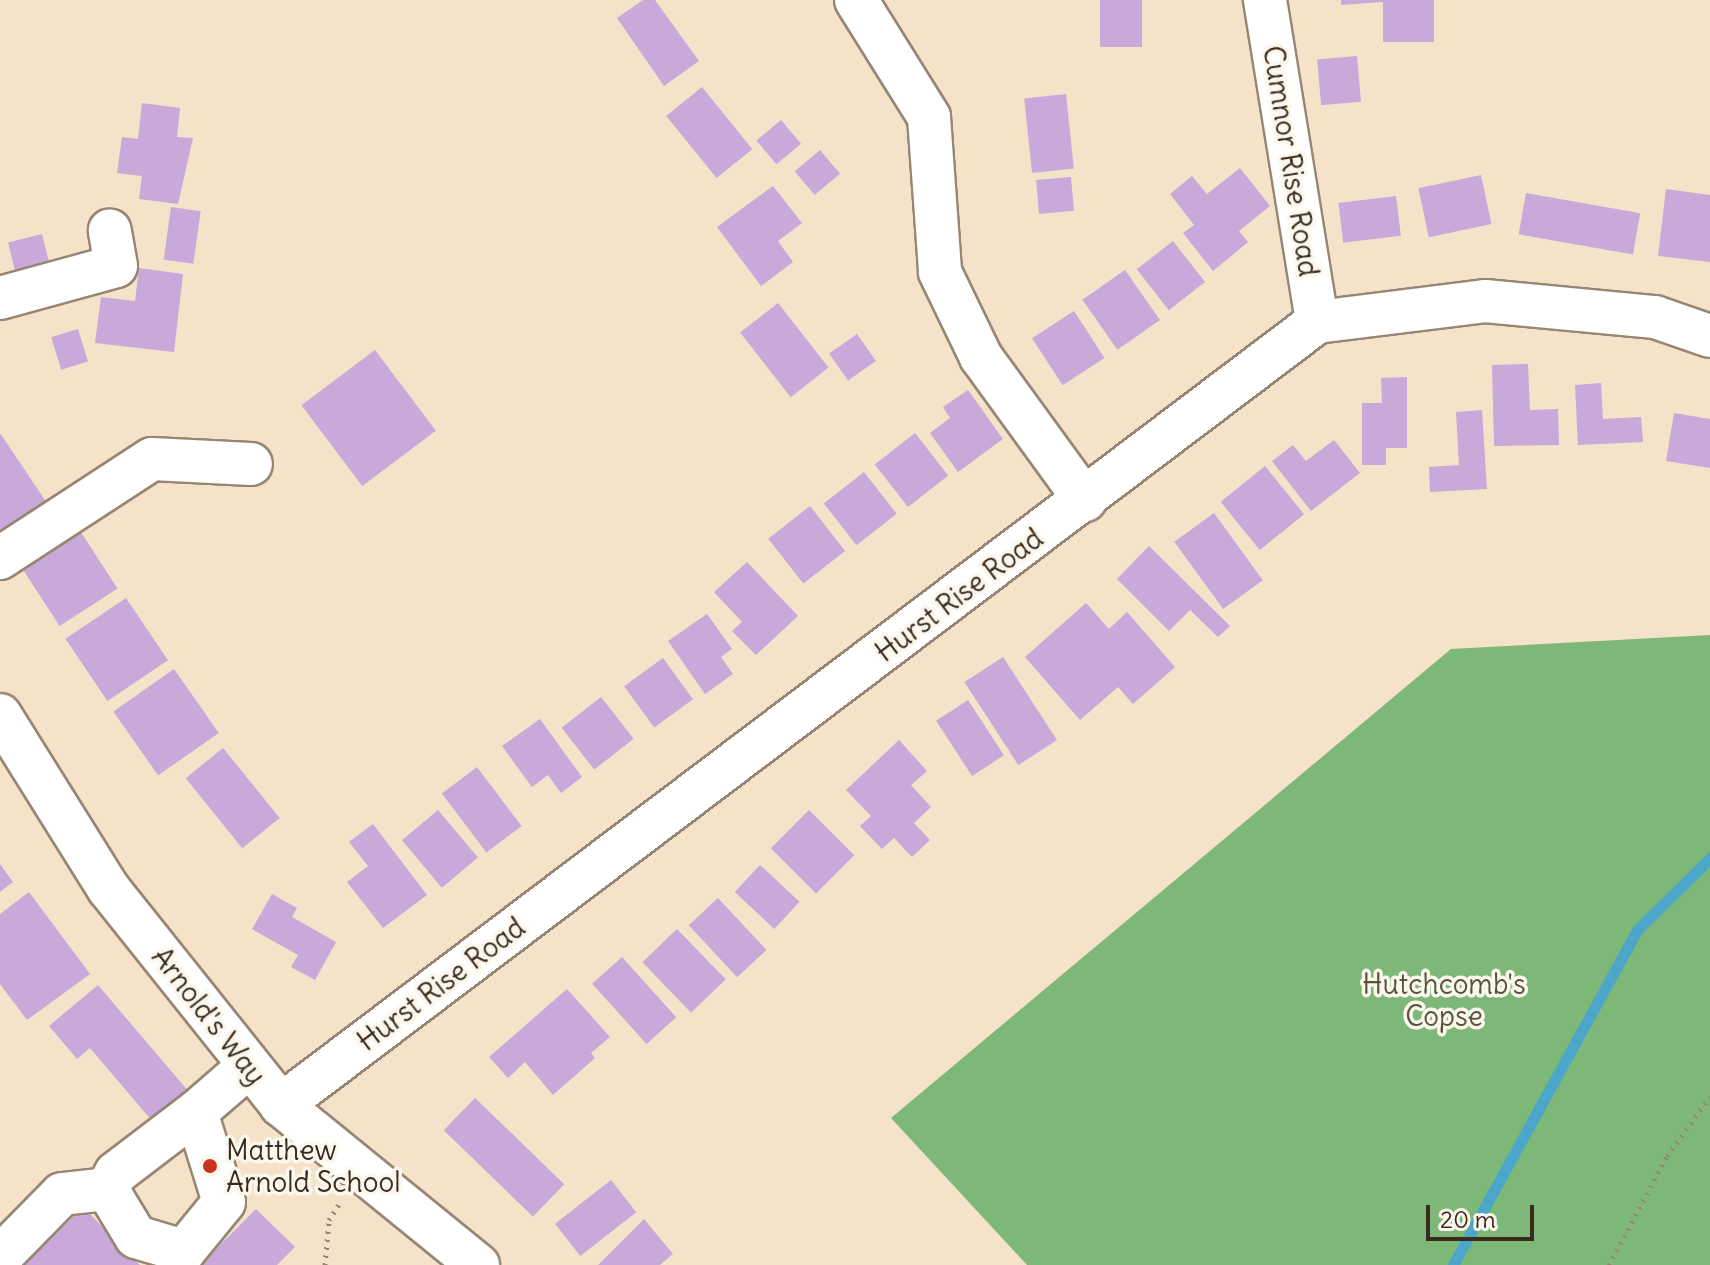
<!DOCTYPE html>
<html>
<head>
<meta charset="utf-8">
<style>
	body { margin:0 }
	#map { position:relative; width:1710px; height:1265px; overflow:hidden; background:#f4e2c9; font-family:Delius,sans-serif }
	div>[style] { position:absolute }
	.forest>* { inset:0; background:#7db878 }
	.stream>* { height:11px; margin:-5.5px; padding:0 5.5px; transform-origin:5.5px; border-radius:5.5px; background:#4ca6c9 }
	.building>* { inset:0; background:#c9a8da; transform-origin:0 0 }
	.path>* { height:5px; margin-top:-2.5px; transform-origin:0; background:repeating-linear-gradient(90deg,#988674 0 2px,transparent 0 8px) }
	.roads { filter:drop-shadow(2px 0 #988674) drop-shadow(-2px 0 #988674) drop-shadow(0 2px #988674) drop-shadow(0 -2px #988674) }
	.minor>* { height:42px; margin:-21px; padding:0 21px; transform-origin:21px; border-radius:21px; background:#fff }
	.dots>* { width:22px; height:22px; translate:-50% -50%; box-sizing:border-box; border:4px solid #fbf7ec; border-radius:50% }
	span { translate:-50% -50%; white-space:nowrap; text-align:center; line-height:1.15; -webkit-text-stroke:7px #fbf7ec; paint-order:stroke }
	.street-label { font-size:28px; color:#3b2a1e }
	.park-label { font-size:28px; color:#53563a }
	.poi-label { font-size:28px; color:#3b2a1e }
	.left { translate:0 -50%; text-align:left }
	.scale { position:absolute; left:1426px; top:1205px; width:108px; height:36px; box-sizing:border-box; border:4px solid #3b2a1e; border-top:0; padding-left:10px; font-size:24px; line-height:28px; white-space:nowrap; color:#3b2a1e; -webkit-text-stroke:6px #fbf7ec; paint-order:stroke }
</style>
</head>
<body>
<div id="map">
	<div class="forest">
		<div style="clip-path:polygon(1710px 635px,1710px 1265px,1027px 1265px,891px 1118px,1451px 649px)"></div>
	</div>
	<div class="stream">
		<div style="left:1453px;top:1265px;width:382px;rotate:-61.2deg"></div>
		<div style="left:1637px;top:930px;width:103px;rotate:-44.6deg"></div>
	</div>
	<div class="building">
		<div style="clip-path:polygon(643px 0,655px 0,699px 61px,664px 86px,617px 18px)"></div>
		<div style="left:1100px;top:0;width:42px;height:47px"></div>
		<div style="clip-path:polygon(1341px 0,1383px 0,1383px 2px,1341px 5px)"></div>
		<div style="left:1383px;top:0;width:51px;height:42px"></div>
		<div style="left:1357px;top:56px;width:46px;height:40px;rotate:85deg"></div>
		<div style="left:702px;top:87px;width:80px;height:46px;rotate:51deg"></div>
		<div style="left:1066px;top:94px;width:75px;height:42px;rotate:84deg"></div>
		<div style="clip-path:polygon(142px 103px,180px 108px,177px 137px,193px 138px,178px 204px,139px 199px,142px 176px,117px 173px,122px 137px,138px 139px)"></div>
		<div style="left:781px;top:120px;width:31px;height:32px;rotate:50deg"></div>
		<div style="left:820px;top:150px;width:31px;height:33px;rotate:50deg"></div>
		<div style="clip-path:polygon(1240px 168px,1270px 206px,1239px 231px,1248px 242px,1213px 271px,1183px 233px,1194px 225px,1170px 194px,1192px 176px,1207px 194px)"></div>
		<div style="left:1481px;top:175px;width:50px;height:64px;rotate:78deg"></div>
		<div style="left:1071px;top:177px;width:34px;height:35px;rotate:85deg"></div>
		<div style="clip-path:polygon(773px 186px,802px 223px,778px 241px,793px 262px,761px 286px,717px 227px)"></div>
		<div style="clip-path:polygon(1666px 189px,1710px 195px,1710px 262px,1658px 256px)"></div>
		<div style="left:1526px;top:193px;width:116px;height:42px;rotate:10deg"></div>
		<div style="left:1396px;top:196px;width:40px;height:58px;rotate:83deg"></div>
		<div style="left:171px;top:207px;width:30px;height:53px;rotate:8deg"></div>
		<div style="left:42px;top:234px;width:38px;height:35px;rotate:76deg"></div>
		<div style="left:1173px;top:241px;width:52px;height:46px;rotate:52deg"></div>
		<div style="clip-path:polygon(139px 268px,183px 274px,174px 352px,95px 343px,101px 297px,135px 301px)"></div>
		<div style="left:1125px;top:270px;width:61px;height:52px;rotate:55deg"></div>
		<div style="left:778px;top:303px;width:82px;height:48px;rotate:52deg"></div>
		<div style="left:1074px;top:311px;width:56px;height:50px;rotate:57deg"></div>
		<div style="left:78px;top:329px;width:34px;height:28px;rotate:73deg"></div>
		<div style="left:857px;top:334px;width:33px;height:34px;rotate:55deg"></div>
		<div style="left:375px;top:350px;width:101px;height:92px;rotate:53deg"></div>
		<div style="clip-path:polygon(1528px 364px,1530px 410px,1558px 409px,1559px 445px,1494px 446px,1492px 365px)"></div>
		<div style="clip-path:polygon(1407px 377px,1407px 448px,1386px 448px,1386px 465px,1362px 465px,1362px 403px,1382px 403px,1381px 378px)"></div>
		<div style="clip-path:polygon(1601px 383px,1603px 419px,1641px 417px,1643px 442px,1578px 445px,1575px 385px)"></div>
		<div style="clip-path:polygon(968px 390px,1003px 439px,958px 472px,930px 433px,950px 418px,943px 407px)"></div>
		<div style="clip-path:polygon(1482px 410px,1487px 489px,1430px 492px,1429px 467px,1459px 465px,1456px 412px)"></div>
		<div style="clip-path:polygon(1674px 413px,1710px 419px,1710px 468px,1666px 461px)"></div>
		<div style="clip-path:polygon(0 433px,53px 512px,0 539px)"></div>
		<div style="left:915px;top:433px;width:54px;height:51px;rotate:52deg"></div>
		<div style="clip-path:polygon(1334px 440px,1360px 473px,1311px 511px,1272px 461px,1293px 445px,1306px 461px)"></div>
		<div style="left:1265px;top:466px;width:62px;height:57px;rotate:51deg"></div>
		<div style="left:864px;top:472px;width:53px;height:51px;rotate:52deg"></div>
		<div style="left:810px;top:506px;width:57px;height:53px;rotate:52deg"></div>
		<div style="left:1214px;top:513px;width:83px;height:49px;rotate:54deg"></div>
		<div style="left:75px;top:523px;width:78px;height:69px;rotate:57deg"></div>
		<div style="clip-path:polygon(1149px 546px,1230px 626px,1218px 637px,1190px 610px,1169px 631px,1117px 579px)"></div>
		<div style="clip-path:polygon(747px 562px,798px 616px,756px 655px,732px 631px,742px 622px,714px 592px)"></div>
		<div style="left:126px;top:598px;width:75px;height:73px;rotate:56deg"></div>
		<div style="clip-path:polygon(1086px 603px,1109px 629px,1127px 612px,1175px 667px,1133px 704px,1118px 687px,1080px 720px,1025px 657px)"></div>
		<div style="clip-path:polygon(707px 614px,732px 649px,721px 657px,733px 674px,705px 694px,668px 641px)"></div>
		<div style="left:1003px;top:657px;width:99px;height:46px;rotate:57deg"></div>
		<div style="left:663px;top:658px;width:51px;height:48px;rotate:54deg"></div>
		<div style="left:174px;top:669px;width:78px;height:74px;rotate:55deg"></div>
		<div style="left:601px;top:697px;width:53px;height:50px;rotate:52deg"></div>
		<div style="left:968px;top:700px;width:66px;height:38px;rotate:57deg"></div>
		<div style="clip-path:polygon(540px 719px,582px 777px,561px 793px,548px 775px,532px 787px,502px 746px)"></div>
		<div style="clip-path:polygon(899px 740px,927px 771px,911px 785px,931px 807px,914px 823px,930px 840px,912px 857px,894px 838px,882px 849px,860px 826px,871px 816px,846px 790px)"></div>
		<div style="left:223px;top:748px;width:90px;height:48px;rotate:51deg"></div>
		<div style="left:477px;top:767px;width:74px;height:44px;rotate:53deg"></div>
		<div style="left:438px;top:810px;width:62px;height:47px;rotate:50deg"></div>
		<div style="left:809px;top:810px;width:64px;height:54px;rotate:45deg"></div>
		<div style="clip-path:polygon(373px 824px,427px 895px,383px 928px,347px 882px,368px 866px,349px 842px)"></div>
		<div style="clip-path:polygon(0 864px,13px 882px,0 892px)"></div>
		<div style="left:760px;top:865px;width:54px;height:37px;rotate:43deg"></div>
		<div style="clip-path:polygon(29px 892px,90px 974px,27px 1020px,0 984px,0 914px)"></div>
		<div style="clip-path:polygon(272px 894px,297px 908px,292px 917px,336px 942px,315px 980px,291px 967px,298px 955px,252px 929px)"></div>
		<div style="left:718px;top:898px;width:71px;height:40px;rotate:47deg"></div>
		<div style="left:677px;top:929px;width:70px;height:48px;rotate:46deg"></div>
		<div style="left:622px;top:957px;width:81px;height:40px;rotate:48deg"></div>
		<div style="clip-path:polygon(98px 985px,189px 1092px,153px 1122px,90px 1048px,77px 1059px,49px 1026px)"></div>
		<div style="clip-path:polygon(567px 989px,610px 1037px,591px 1053px,595px 1058px,553px 1095px,525px 1062px,508px 1078px,489px 1057px)"></div>
		<div style="left:475px;top:1098px;width:124px;height:45px;rotate:44deg"></div>
		<div style="left:611px;top:1180px;width:41px;height:71px;rotate:52deg"></div>
		<div style="clip-path:polygon(83px 1207px,140px 1265px,25px 1265px)"></div>
		<div style="clip-path:polygon(256px 1209px,295px 1247px,277px 1265px,200px 1265px)"></div>
		<div style="clip-path:polygon(644px 1219px,673px 1254px,660px 1265px,598px 1265px)"></div>
	</div>
	<div class="path">
		<div style="left:325px;top:1265px;width:45px;rotate:-84.9deg"></div>
		<div style="left:329px;top:1220px;width:22px;rotate:-58deg"></div>
		<div style="left:1609px;top:1265px;width:123px;rotate:-62deg"></div>
		<div style="left:1667px;top:1156px;width:73px;rotate:-53.9deg"></div>
	</div>
	<div class="roads">
		<div class="minor">
			<div style="left:856px;top:0;width:138px;rotate:58deg"></div>
			<div style="left:929px;top:117px;width:155px;rotate:85.9deg"></div>
			<div style="left:940px;top:272px;width:94px;rotate:64.2deg"></div>
			<div style="left:981px;top:357px;width:177px;rotate:54deg"></div>
			<div style="left:1265px;top:0;width:326px;rotate:80.8deg"></div>
			<div style="left:0;top:298px;width:120px;rotate:-15.4deg"></div>
			<div style="left:116px;top:266px;width:36px;rotate:-100deg"></div>
			<div style="left:0;top:558px;width:181px;rotate:-33.1deg"></div>
			<div style="left:152px;top:459px;width:99px;rotate:2.9deg"></div>
			<div style="left:0;top:715px;width:204px;rotate:58deg"></div>
			<div style="left:108px;top:888px;width:278px;rotate:51.4deg"></div>
			<div style="left:281px;top:1105px;width:254px;rotate:39.1deg"></div>
			<div style="left:281px;top:1105px;width:1299px;rotate:-37.08deg"></div>
			<div style="left:1317px;top:322px;width:169px;rotate:-7.1deg"></div>
			<div style="left:1485px;top:301px;width:171px;rotate:5.4deg"></div>
			<div style="left:1655px;top:317px;width:58px;rotate:19.1deg"></div>
			<div style="left:196px;top:1112px;width:101px;rotate:142.7deg"></div>
			<div style="left:116px;top:1173px;width:18px;rotate:119deg"></div>
			<div style="left:107px;top:1189px;width:56px;rotate:58.9deg"></div>
			<div style="left:136px;top:1237px;width:50px;rotate:16.3deg"></div>
			<div style="left:184px;top:1251px;width:63px;rotate:-50.8deg"></div>
			<div style="left:224px;top:1202px;width:94px;rotate:-107.3deg"></div>
			<div style="left:196px;top:1112px;width:69px;rotate:-40.9deg"></div>
			<div style="left:0;top:1257px;width:88px;rotate:-45.5deg"></div>
			<div style="left:62px;top:1194px;width:45px;rotate:-6.3deg"></div>
		</div>
	</div>
	<div class="dots">
		<div style="left:210px;top:1166px;background:#c8321e"></div>
	</div>
	<div class="street-label">
		<span style="left:1291px;top:161px;rotate:81deg">Cumnor Rise Road</span>
		<span style="left:959px;top:595px;rotate:-37deg">Hurst Rise Road</span>
		<span style="left:441px;top:984px;rotate:-37deg">Hurst Rise Road</span>
		<span style="left:209px;top:1016px;rotate:52deg">Arnold's Way</span>
	</div>
	<div class="park-label">
		<span style="left:1444px;top:1000px">Hutchcomb's<br>Copse</span>
	</div>
	<div class="poi-label">
		<span class="left" style="left:226px;top:1166px">Matthew<br>Arnold School</span>
	</div>
	<div class="scale">20 m</div>
</div>
</body>
</html>
